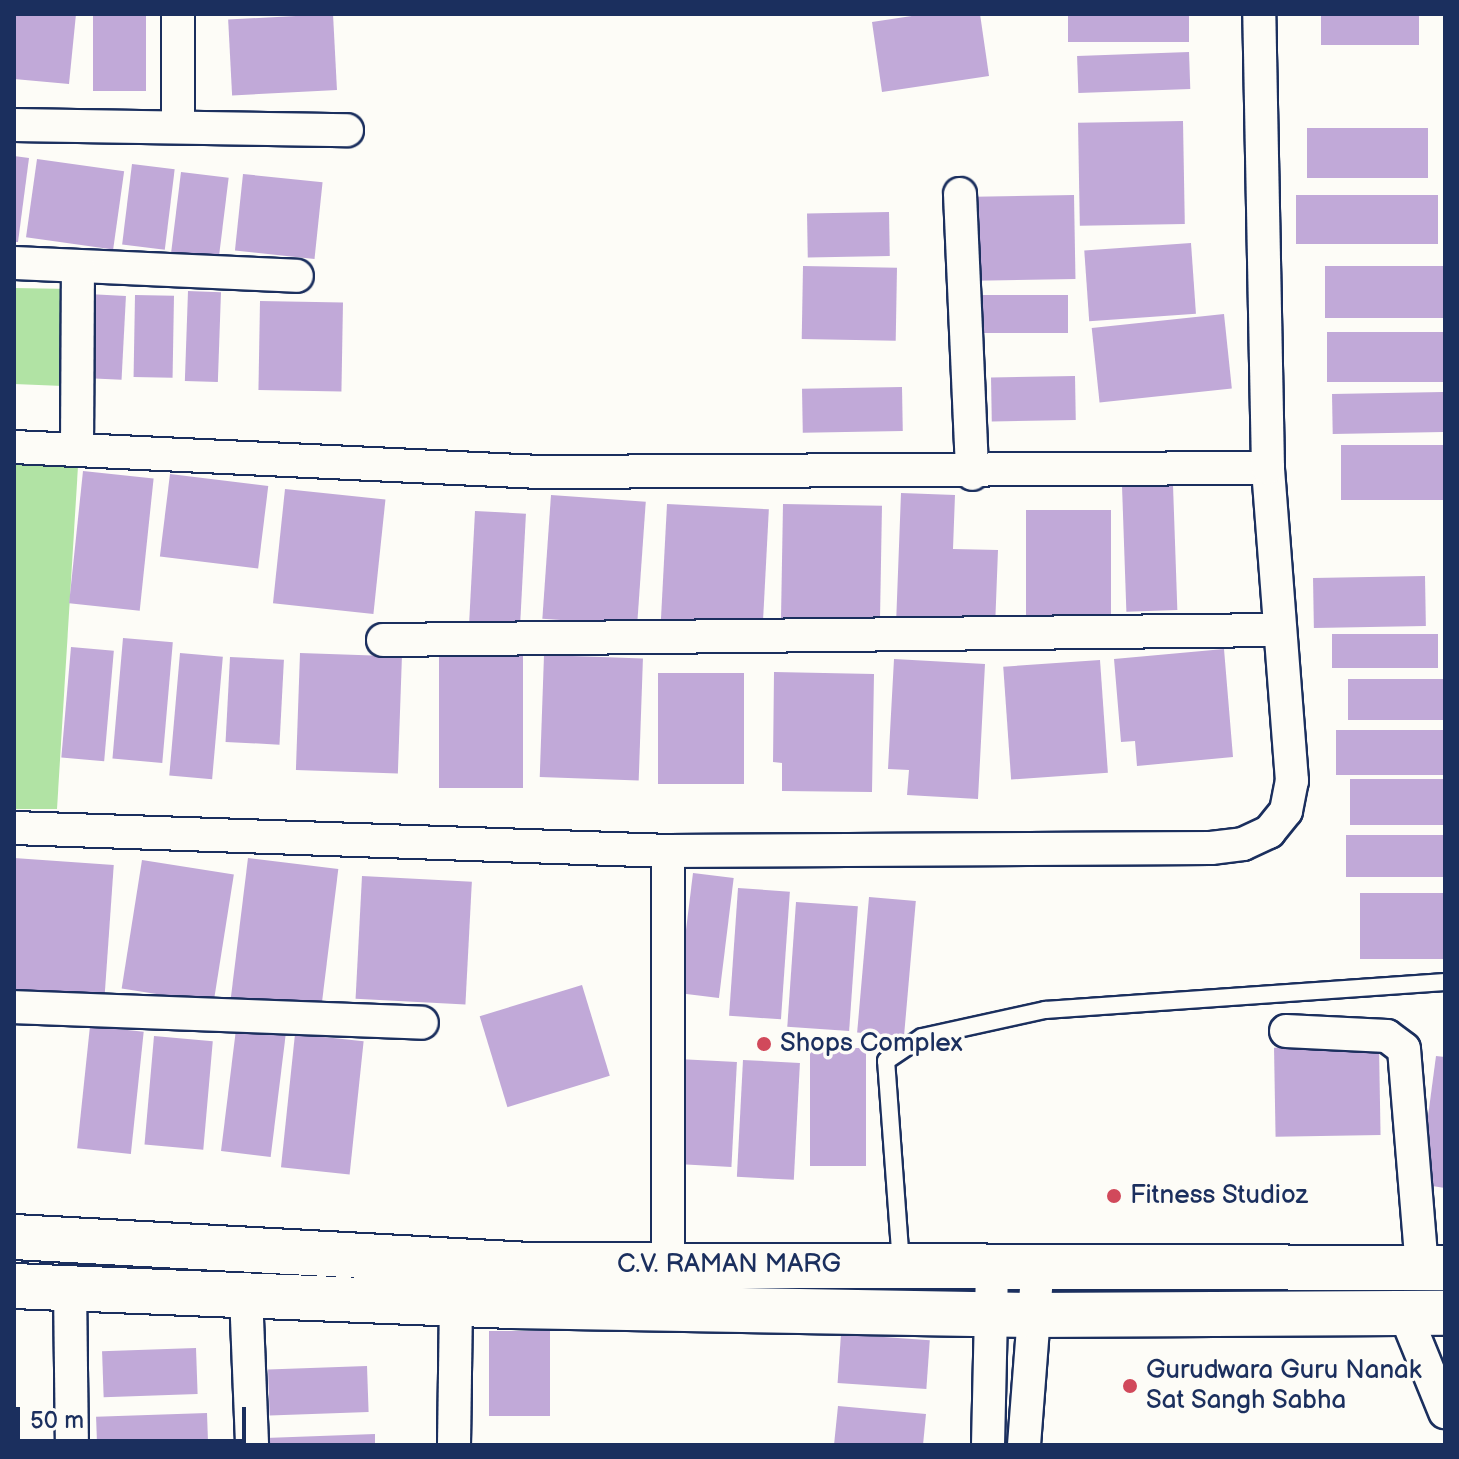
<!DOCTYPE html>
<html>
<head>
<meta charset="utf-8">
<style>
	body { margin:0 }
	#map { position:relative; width:1459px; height:1459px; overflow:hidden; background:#fdfcf7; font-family:"Balsamiq Sans",sans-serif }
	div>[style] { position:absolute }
	.green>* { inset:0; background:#b1e3a4 }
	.building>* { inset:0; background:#c1a9d8; transform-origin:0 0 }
	.roads { filter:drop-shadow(2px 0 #1b2f5e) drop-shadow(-2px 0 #1b2f5e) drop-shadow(0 2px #1b2f5e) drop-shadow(0 -2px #1b2f5e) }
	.service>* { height:16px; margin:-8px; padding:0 8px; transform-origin:8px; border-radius:8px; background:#fdfcf7 }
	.minor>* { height:32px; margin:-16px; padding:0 16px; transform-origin:16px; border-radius:16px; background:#fdfcf7 }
	.secondary>* { height:44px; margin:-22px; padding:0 22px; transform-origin:22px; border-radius:22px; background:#fdfcf7 }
	.dots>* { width:22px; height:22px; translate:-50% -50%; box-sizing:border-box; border:4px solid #fdfcf7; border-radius:50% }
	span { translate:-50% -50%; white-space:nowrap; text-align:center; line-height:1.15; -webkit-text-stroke:7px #fdfcf7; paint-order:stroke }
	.poi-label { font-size:26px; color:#1b2f5e }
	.left { translate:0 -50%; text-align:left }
	.street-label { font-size:26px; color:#1b2f5e }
	.frame { position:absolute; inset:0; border:16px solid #1b2f5e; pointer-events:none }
	.scale { position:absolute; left:16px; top:1407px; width:230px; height:36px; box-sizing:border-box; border:4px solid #1b2f5e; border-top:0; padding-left:10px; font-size:24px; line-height:28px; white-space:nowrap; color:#1b2f5e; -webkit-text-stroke:6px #fdfcf7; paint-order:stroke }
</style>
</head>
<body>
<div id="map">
	<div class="green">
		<div style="clip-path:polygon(14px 288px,71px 289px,63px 386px,14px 384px)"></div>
		<div style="clip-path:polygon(14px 446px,79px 450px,57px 809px,14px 809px)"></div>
	</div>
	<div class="building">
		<div style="clip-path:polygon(14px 14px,76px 14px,69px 84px,14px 79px)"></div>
		<div style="left:93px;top:14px;width:53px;height:77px"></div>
		<div style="left:333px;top:14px;width:76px;height:105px;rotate:87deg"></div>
		<div style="clip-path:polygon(925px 14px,980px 14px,989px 76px,882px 92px,872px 22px)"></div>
		<div style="left:1068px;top:14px;width:121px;height:28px"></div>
		<div style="left:1321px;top:14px;width:98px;height:31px"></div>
		<div style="left:1189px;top:52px;width:37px;height:112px;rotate:88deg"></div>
		<div style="left:1183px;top:121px;width:103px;height:105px;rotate:89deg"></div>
		<div style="left:1428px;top:128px;width:50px;height:121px;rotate:90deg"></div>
		<div style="clip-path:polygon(14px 156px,29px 158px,18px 242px,14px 242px)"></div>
		<div style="left:37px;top:159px;width:88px;height:79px;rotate:8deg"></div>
		<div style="left:132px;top:164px;width:43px;height:81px;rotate:7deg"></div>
		<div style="left:181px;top:172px;width:48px;height:81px;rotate:7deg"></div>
		<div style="left:243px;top:174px;width:80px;height:77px;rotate:6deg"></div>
		<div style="left:1074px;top:195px;width:84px;height:100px;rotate:89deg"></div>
		<div style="left:1438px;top:195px;width:49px;height:142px;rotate:90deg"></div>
		<div style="left:889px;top:212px;width:44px;height:82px;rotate:89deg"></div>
		<div style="left:1191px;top:243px;width:71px;height:107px;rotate:86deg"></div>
		<div style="left:803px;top:266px;width:94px;height:73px;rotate:1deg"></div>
		<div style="left:1445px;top:266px;width:52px;height:120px;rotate:90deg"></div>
		<div style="left:188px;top:291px;width:33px;height:90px;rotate:2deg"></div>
		<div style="left:88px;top:294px;width:38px;height:84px;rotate:3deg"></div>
		<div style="left:135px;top:295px;width:39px;height:82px;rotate:1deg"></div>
		<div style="left:1068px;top:295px;width:38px;height:92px;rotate:90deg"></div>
		<div style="left:260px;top:301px;width:83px;height:89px;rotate:1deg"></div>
		<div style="left:1224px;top:314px;width:75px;height:133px;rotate:84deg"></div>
		<div style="left:1445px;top:332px;width:50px;height:118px;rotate:90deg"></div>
		<div style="left:1075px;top:376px;width:44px;height:84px;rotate:89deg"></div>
		<div style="left:902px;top:387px;width:44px;height:100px;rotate:89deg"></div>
		<div style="left:1443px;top:392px;width:40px;height:111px;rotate:89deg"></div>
		<div style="left:1445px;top:445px;width:55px;height:104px;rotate:90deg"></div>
		<div style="left:83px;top:471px;width:71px;height:133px;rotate:6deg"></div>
		<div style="left:170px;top:474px;width:99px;height:83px;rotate:7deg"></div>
		<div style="left:1173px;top:485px;width:125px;height:51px;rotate:88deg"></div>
		<div style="left:285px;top:489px;width:101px;height:115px;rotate:6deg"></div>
		<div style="clip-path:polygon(901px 493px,955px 495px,953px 549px,998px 550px,995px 628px,896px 625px)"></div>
		<div style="left:551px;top:495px;width:95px;height:124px;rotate:4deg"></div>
		<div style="left:667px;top:504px;width:102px;height:122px;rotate:3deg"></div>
		<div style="left:783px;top:504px;width:99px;height:120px;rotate:1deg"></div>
		<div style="left:1111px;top:510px;width:116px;height:85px;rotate:90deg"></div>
		<div style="left:475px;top:511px;width:51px;height:114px;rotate:3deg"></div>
		<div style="left:1425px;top:576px;width:50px;height:112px;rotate:89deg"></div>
		<div style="left:1438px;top:634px;width:34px;height:106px;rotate:90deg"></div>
		<div style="left:123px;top:638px;width:50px;height:121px;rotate:5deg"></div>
		<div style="left:71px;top:647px;width:43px;height:111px;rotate:5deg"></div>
		<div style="left:523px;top:649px;width:139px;height:84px;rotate:90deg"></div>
		<div style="clip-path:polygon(1224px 649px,1233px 757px,1137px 766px,1135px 741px,1121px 742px,1114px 659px)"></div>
		<div style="left:180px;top:653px;width:43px;height:123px;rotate:5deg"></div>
		<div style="left:300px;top:653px;width:102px;height:117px;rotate:2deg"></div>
		<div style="left:544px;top:655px;width:99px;height:122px;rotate:2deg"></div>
		<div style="left:230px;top:657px;width:54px;height:85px;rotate:3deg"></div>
		<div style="clip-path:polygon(894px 659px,985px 664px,978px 799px,907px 795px,909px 770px,888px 769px)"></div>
		<div style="left:1100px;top:660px;width:113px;height:97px;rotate:86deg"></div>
		<div style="clip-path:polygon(774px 672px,874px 674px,872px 792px,782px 791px,782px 763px,773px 762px)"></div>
		<div style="left:658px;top:673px;width:86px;height:111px"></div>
		<div style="left:1445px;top:679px;width:41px;height:97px;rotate:90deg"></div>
		<div style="left:1444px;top:730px;width:45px;height:108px;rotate:90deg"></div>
		<div style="left:1445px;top:779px;width:46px;height:95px;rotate:90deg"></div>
		<div style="left:1445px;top:835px;width:42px;height:99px;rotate:90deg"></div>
		<div style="left:14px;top:858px;width:100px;height:136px;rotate:4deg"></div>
		<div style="left:248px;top:858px;width:91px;height:141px;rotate:7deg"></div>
		<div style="left:142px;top:860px;width:93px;height:130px;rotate:9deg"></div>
		<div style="left:693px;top:873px;width:41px;height:121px;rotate:7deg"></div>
		<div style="left:362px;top:876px;width:110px;height:123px;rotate:3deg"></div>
		<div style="left:738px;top:888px;width:52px;height:128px;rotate:4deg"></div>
		<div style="left:1445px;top:893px;width:66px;height:85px;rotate:90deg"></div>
		<div style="left:869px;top:897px;width:47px;height:136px;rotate:5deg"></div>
		<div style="left:796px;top:902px;width:62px;height:125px;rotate:4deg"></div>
		<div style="left:582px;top:985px;width:95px;height:107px;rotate:73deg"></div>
		<div style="left:237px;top:1021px;width:50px;height:131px;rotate:7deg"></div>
		<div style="left:90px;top:1026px;width:54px;height:123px;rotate:6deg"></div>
		<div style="left:295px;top:1034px;width:69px;height:134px;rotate:6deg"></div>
		<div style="left:154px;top:1036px;width:59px;height:109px;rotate:5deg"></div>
		<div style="left:1379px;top:1046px;width:89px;height:105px;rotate:89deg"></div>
		<div style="left:810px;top:1048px;width:56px;height:118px"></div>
		<div style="clip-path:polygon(1436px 1056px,1445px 1057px,1445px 1188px,1419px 1184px)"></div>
		<div style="left:678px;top:1059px;width:59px;height:105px;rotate:3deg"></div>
		<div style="left:743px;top:1060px;width:57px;height:117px;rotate:3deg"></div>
		<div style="left:489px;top:1331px;width:61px;height:85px"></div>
		<div style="left:841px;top:1334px;width:89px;height:49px;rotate:4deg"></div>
		<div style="left:196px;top:1348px;width:46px;height:94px;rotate:88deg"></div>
		<div style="left:367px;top:1366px;width:46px;height:99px;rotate:88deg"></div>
		<div style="clip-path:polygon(838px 1406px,926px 1414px,923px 1445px,834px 1445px)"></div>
		<div style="left:207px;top:1413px;width:32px;height:111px;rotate:88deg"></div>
		<div style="clip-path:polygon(375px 1434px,375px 1445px,265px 1445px,265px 1438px)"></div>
	</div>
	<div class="roads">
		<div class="service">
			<div style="left:901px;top:1264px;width:204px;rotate:-94.2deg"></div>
			<div style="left:886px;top:1061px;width:43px;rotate:-33.7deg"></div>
			<div style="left:922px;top:1037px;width:126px;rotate:-12.4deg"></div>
			<div style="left:1045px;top:1010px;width:401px;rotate:-4deg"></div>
		</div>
		<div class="minor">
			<div style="left:14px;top:125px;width:333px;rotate:0.9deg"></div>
			<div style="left:178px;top:125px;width:111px;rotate:-90deg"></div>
			<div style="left:960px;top:194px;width:280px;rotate:87.5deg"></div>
			<div style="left:14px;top:263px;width:283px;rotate:2.6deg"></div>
			<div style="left:14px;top:447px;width:528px;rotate:2.72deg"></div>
			<div style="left:541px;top:472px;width:727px;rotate:-0.32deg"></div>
			<div style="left:77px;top:450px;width:184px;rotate:-89.7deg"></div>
			<div style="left:383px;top:640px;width:895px;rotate:-0.64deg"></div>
			<div style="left:14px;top:828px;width:654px;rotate:2.01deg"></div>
			<div style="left:668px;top:851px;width:543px;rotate:-0.32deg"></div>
			<div style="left:1211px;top:848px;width:32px;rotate:-7deg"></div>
			<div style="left:1243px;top:844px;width:29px;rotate:-25deg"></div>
			<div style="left:1269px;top:832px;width:27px;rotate:-51deg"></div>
			<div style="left:1286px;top:811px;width:31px;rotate:-79deg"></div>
			<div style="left:1292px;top:781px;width:314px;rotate:-94.4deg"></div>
			<div style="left:1268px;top:468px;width:454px;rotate:-91.1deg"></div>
			<div style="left:668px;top:851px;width:414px;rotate:90deg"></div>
			<div style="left:14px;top:1007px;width:408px;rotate:2.2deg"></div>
			<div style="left:1286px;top:1031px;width:101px;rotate:2.8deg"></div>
			<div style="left:1387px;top:1036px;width:21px;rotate:37deg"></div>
			<div style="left:1404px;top:1049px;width:220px;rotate:85.3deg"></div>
			<div style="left:70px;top:1287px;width:158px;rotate:89.3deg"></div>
			<div style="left:246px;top:1294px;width:151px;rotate:87.7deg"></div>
			<div style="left:1405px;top:1314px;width:106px;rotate:67.8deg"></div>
			<div style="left:454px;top:1445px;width:143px;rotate:-89.2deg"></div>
			<div style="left:988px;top:1445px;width:180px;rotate:-88.7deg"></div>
			<div style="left:1024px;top:1445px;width:184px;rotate:-85.6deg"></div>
		</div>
		<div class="secondary">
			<div style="left:14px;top:1237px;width:517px;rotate:3.11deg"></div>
			<div style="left:530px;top:1265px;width:915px;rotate:0.19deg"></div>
			<div style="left:14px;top:1286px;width:498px;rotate:2.3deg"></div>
			<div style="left:512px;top:1306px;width:518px;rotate:1deg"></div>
			<div style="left:1030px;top:1315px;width:415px;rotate:-0.3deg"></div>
		</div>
	</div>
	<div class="dots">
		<div style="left:764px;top:1044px;background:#d1495b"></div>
		<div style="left:1114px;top:1196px;background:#d1495b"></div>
		<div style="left:1130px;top:1386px;background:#d1495b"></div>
	</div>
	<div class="poi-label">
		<span class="left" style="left:780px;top:1044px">Shops Complex</span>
		<span class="left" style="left:1130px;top:1196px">Fitness Studioz</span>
		<span class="left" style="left:1146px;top:1386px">Gurudwara Guru Nanak<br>Sat Sangh Sabha</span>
	</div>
	<div class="street-label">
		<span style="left:729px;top:1265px">C.V. RAMAN MARG</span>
	</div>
	<div class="frame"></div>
	<div class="scale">50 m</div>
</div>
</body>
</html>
